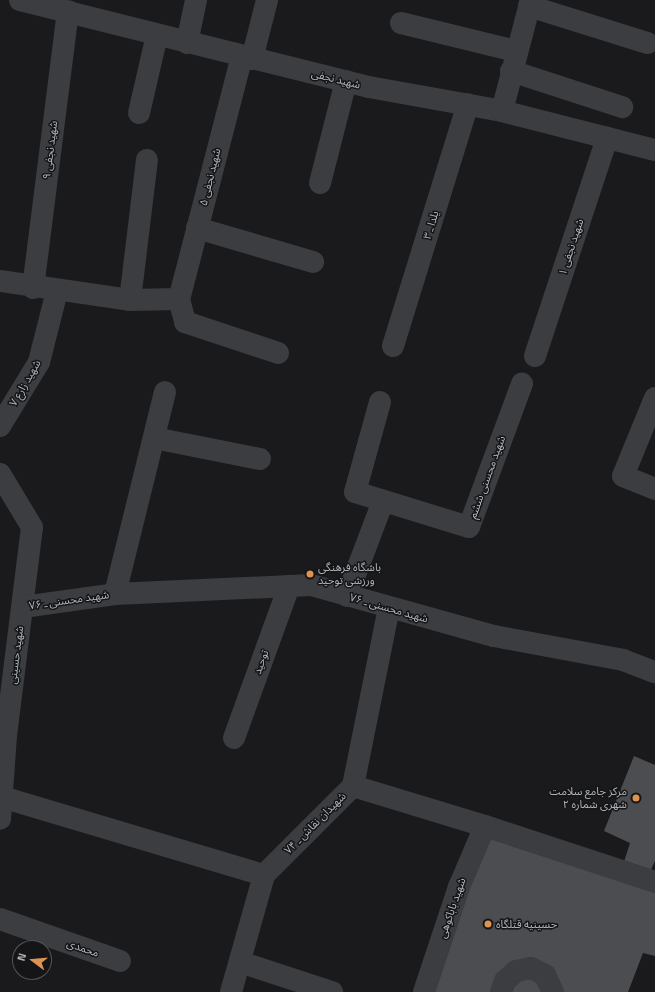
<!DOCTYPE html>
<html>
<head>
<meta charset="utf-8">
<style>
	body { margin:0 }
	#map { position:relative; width:655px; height:992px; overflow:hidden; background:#1a1a1c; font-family:"Titillium Web","Noto Sans Arabic",sans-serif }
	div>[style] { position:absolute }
	.building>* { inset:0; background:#4c4d51 }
	.minor>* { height:22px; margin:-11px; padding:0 11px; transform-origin:11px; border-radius:11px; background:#3b3d40 }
	.dots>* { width:11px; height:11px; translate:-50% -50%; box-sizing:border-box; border:2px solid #151517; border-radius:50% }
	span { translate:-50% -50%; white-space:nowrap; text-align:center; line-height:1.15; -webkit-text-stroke:3px #151517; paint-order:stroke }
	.street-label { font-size:11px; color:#aeb4ba }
	.poi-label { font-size:11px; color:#aeb4ba }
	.left { translate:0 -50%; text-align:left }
	.right { translate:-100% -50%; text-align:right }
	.north { position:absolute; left:12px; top:940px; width:40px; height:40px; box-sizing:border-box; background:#151517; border:1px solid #525558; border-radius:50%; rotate:286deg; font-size:11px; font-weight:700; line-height:16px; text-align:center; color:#aeb4ba }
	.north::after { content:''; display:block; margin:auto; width:14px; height:18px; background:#dd9450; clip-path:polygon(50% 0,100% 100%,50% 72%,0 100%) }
</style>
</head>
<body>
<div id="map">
	<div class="building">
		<div style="clip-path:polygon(634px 756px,655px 765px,655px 861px,649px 874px,623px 865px,630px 843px,604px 831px)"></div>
		<div style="clip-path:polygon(485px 826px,655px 882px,655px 956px,643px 953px,628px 992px,429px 992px)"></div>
	</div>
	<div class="minor">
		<div style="left:20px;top:0;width:360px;rotate:14deg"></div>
		<div style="left:369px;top:87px;width:135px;rotate:10.2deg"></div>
		<div style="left:502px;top:111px;width:158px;rotate:14.3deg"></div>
		<div style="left:529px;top:6px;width:124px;rotate:17.4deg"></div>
		<div style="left:401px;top:23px;width:118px;rotate:13.7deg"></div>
		<div style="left:187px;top:43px;width:44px;rotate:-78.2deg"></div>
		<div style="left:242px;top:56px;width:251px;rotate:104.5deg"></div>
		<div style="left:179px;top:299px;width:24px;rotate:75deg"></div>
		<div style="left:185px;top:322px;width:98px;rotate:18.4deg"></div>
		<div style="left:252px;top:59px;width:61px;rotate:-75.7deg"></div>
		<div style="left:511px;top:71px;width:117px;rotate:18deg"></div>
		<div style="left:502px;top:111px;width:115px;rotate:-75.4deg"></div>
		<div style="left:139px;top:113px;width:80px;rotate:-77deg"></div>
		<div style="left:320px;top:183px;width:105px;rotate:-75.7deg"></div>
		<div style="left:197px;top:228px;width:121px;rotate:16.3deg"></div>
		<div style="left:0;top:281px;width:131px;rotate:8.3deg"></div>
		<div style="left:130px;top:300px;width:49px;rotate:-1.2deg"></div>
		<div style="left:33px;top:288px;width:279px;rotate:-82.8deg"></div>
		<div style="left:130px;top:300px;width:141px;rotate:-83.1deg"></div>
		<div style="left:393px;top:346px;width:253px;rotate:-72.8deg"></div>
		<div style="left:535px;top:356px;width:230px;rotate:-71.7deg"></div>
		<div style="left:655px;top:398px;width:84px;rotate:112.3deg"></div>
		<div style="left:623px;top:476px;width:35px;rotate:22deg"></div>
		<div style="left:380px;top:402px;width:93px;rotate:105.5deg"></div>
		<div style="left:355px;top:492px;width:119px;rotate:17.1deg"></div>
		<div style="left:469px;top:527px;width:153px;rotate:-69.7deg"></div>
		<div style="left:0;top:426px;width:75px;rotate:-58.6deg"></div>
		<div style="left:39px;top:362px;width:73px;rotate:-75.8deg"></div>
		<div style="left:154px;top:438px;width:108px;rotate:11.2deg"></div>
		<div style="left:0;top:474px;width:62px;rotate:58.9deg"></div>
		<div style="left:32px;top:527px;width:211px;rotate:97.1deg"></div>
		<div style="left:6px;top:736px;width:83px;rotate:94.1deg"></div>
		<div style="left:115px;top:594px;width:208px;rotate:-76.1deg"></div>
		<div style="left:347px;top:596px;width:102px;rotate:-69.2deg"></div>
		<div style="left:23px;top:607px;width:93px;rotate:-8deg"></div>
		<div style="left:115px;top:594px;width:196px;rotate:-2.6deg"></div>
		<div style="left:311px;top:585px;width:190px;rotate:15.6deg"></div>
		<div style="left:494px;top:636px;width:131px;rotate:10.5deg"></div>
		<div style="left:623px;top:660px;width:34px;rotate:21deg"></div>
		<div style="left:234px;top:738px;width:162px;rotate:-70.1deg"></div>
		<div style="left:353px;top:786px;width:182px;rotate:-78.6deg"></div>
		<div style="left:2px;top:797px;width:273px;rotate:16.6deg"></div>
		<div style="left:264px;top:875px;width:126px;rotate:-45deg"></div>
		<div style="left:353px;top:786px;width:138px;rotate:16.9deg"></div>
		<div style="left:485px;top:826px;width:179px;rotate:18.2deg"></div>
		<div style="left:0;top:919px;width:127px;rotate:19.3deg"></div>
		<div style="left:240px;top:962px;width:97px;rotate:18.1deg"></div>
		<div style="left:231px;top:992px;width:122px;rotate:-74.2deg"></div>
		<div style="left:424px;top:992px;width:111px;rotate:-71.6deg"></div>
		<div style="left:459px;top:887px;width:66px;rotate:-66.9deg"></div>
		<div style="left:501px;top:992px;width:12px;rotate:-70deg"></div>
		<div style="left:505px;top:981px;width:15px;rotate:-42deg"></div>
		<div style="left:516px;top:971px;width:15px;rotate:-11deg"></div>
		<div style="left:531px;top:968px;width:16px;rotate:27deg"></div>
		<div style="left:545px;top:975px;width:19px;rotate:65deg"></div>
	</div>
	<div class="dots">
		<div style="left:310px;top:574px;background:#dd9450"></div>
		<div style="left:636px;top:798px;background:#dd9450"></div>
		<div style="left:488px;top:924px;background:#dd9450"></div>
	</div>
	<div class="street-label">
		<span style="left:336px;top:79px;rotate:14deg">شهید نجفی</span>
		<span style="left:50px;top:150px;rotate:-83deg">شهید نجفی ۹</span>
		<span style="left:210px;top:177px;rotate:-76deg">شهید نجفی ۵</span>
		<span style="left:431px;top:225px;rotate:-73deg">یلدا ـ ۳</span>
		<span style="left:571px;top:247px;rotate:-72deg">شهید نجفی ۱</span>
		<span style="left:25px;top:383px;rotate:-60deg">شهید زارع ۷</span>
		<span style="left:487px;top:477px;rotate:-70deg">شهید محسنی ششم</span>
		<span style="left:69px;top:600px;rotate:-8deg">شهید محسنی ـ ۷۶</span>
		<span style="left:389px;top:608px;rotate:16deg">شهید محسنی ـ ۷۶</span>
		<span style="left:16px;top:655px;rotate:-83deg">شهید حسینی</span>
		<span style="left:261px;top:662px;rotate:-70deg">توحید</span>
		<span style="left:315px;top:823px;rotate:-45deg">شهیدان نقاش ـ ۷۴</span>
		<span style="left:452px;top:908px;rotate:-71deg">شهید باباکوهی</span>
		<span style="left:83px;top:948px;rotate:19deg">محمدی</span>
	</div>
	<div class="poi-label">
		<span class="left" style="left:318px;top:574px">باشگاه فرهنگی<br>ورزشی توحید</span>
		<span class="right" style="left:627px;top:798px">مرکز جامع سلامت<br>شهری شماره ۲</span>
		<span class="left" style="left:496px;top:924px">حسینیه قتلگاه</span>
	</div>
	<div class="north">N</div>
</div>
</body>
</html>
